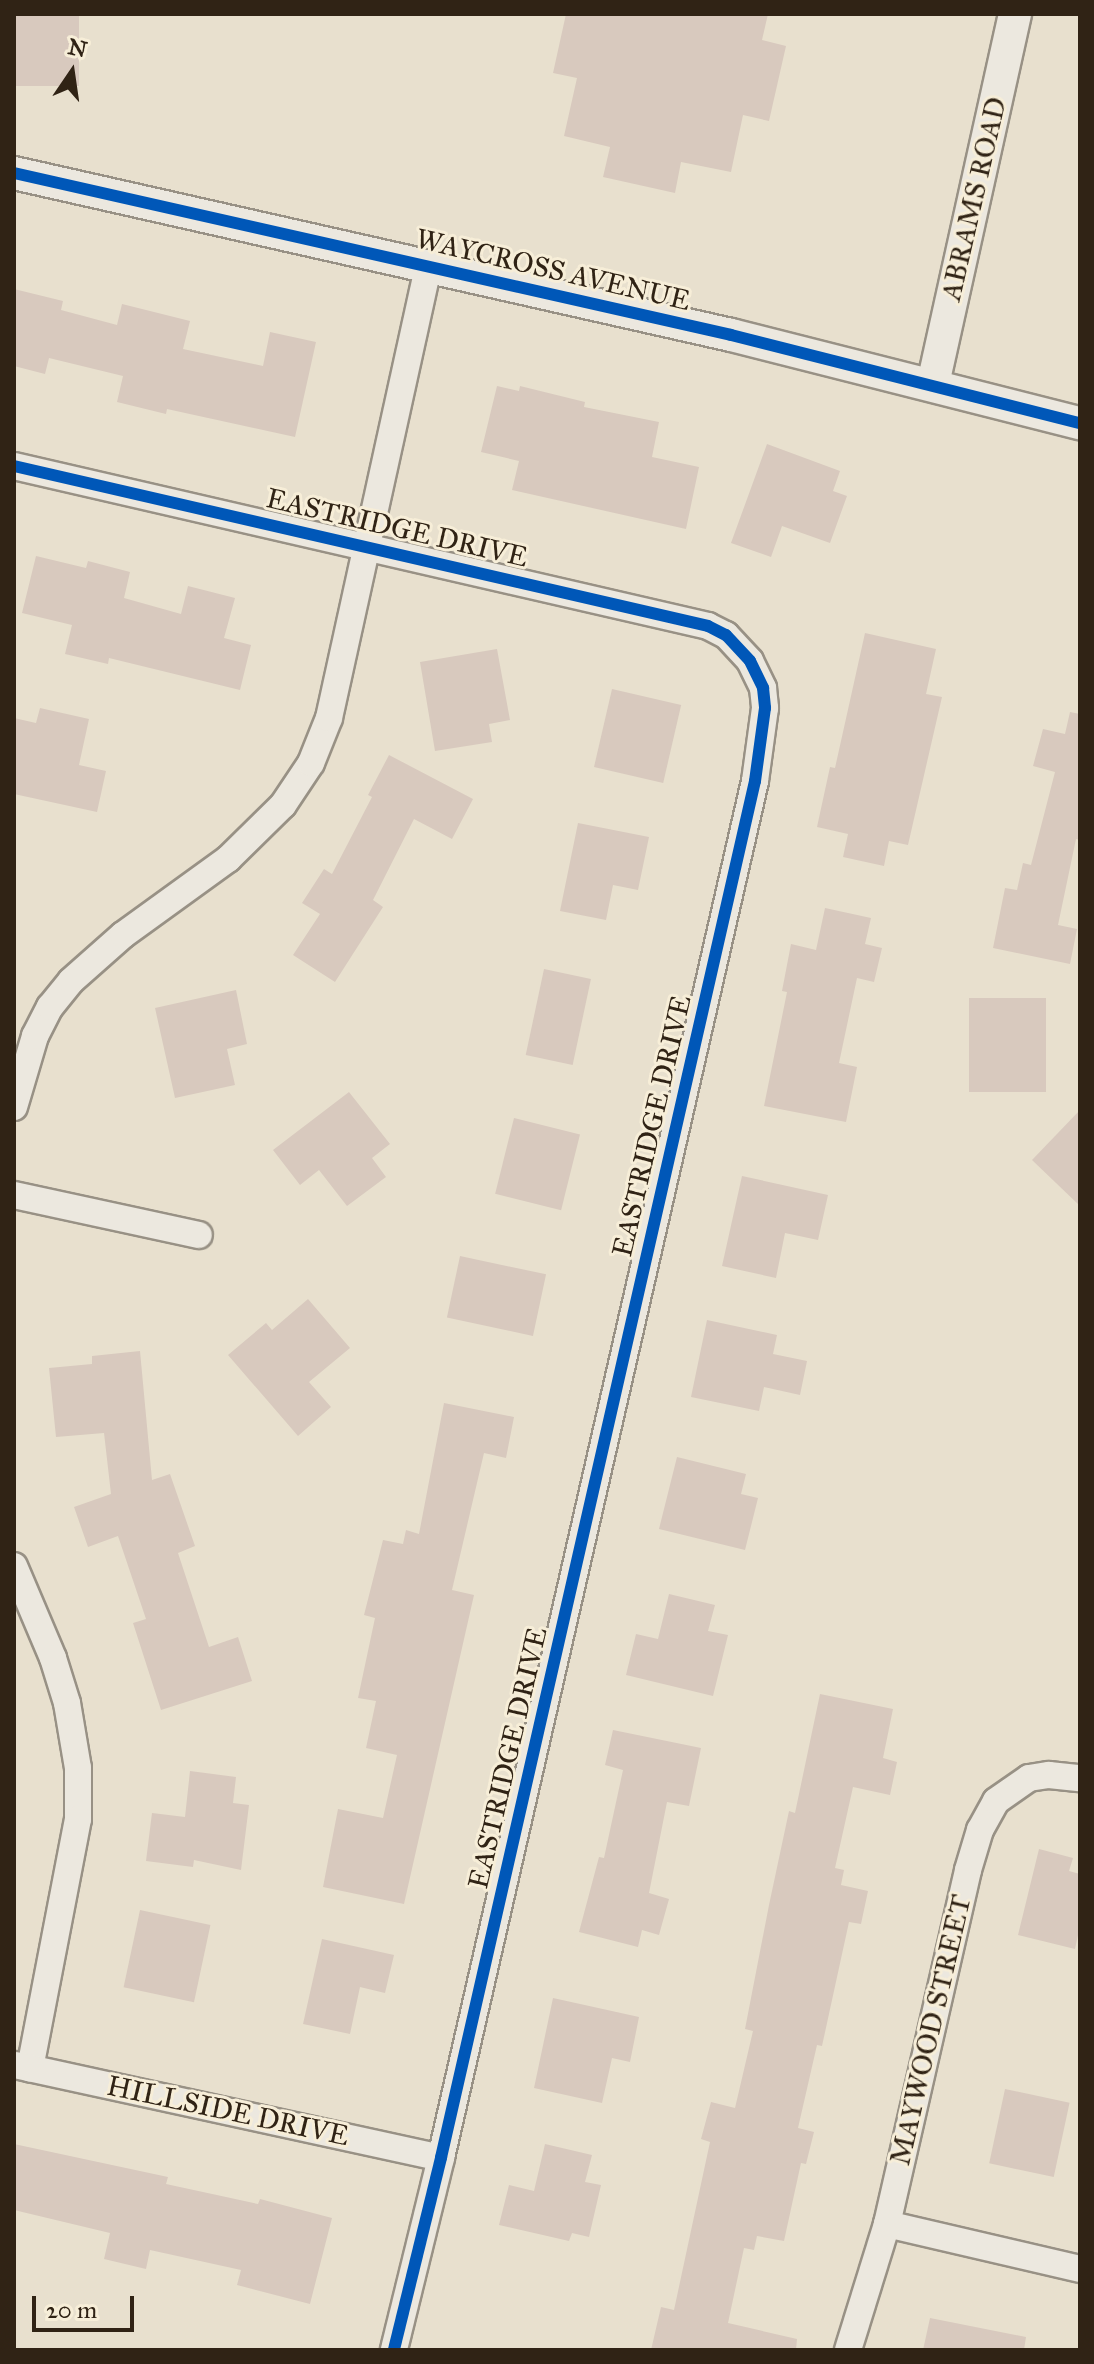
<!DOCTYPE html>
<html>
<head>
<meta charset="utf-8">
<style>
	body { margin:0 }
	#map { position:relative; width:1094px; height:2364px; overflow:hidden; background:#e8e0ce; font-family:"IM FELL Great Primer",serif }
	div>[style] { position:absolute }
	.building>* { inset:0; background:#d8c9be; transform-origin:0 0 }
	.roads { filter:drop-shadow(2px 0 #989185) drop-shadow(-2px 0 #989185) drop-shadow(0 2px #989185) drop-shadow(0 -2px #989185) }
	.minor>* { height:26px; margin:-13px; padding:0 13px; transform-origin:13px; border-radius:13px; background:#ece8df }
	.tertiary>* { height:32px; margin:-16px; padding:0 16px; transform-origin:16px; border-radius:16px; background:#ece8df }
	.cycleway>* { height:12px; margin:-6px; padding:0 6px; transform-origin:6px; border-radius:6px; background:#0057b8 }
	span { translate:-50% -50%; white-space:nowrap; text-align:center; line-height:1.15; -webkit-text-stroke:6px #f7eed8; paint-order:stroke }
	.street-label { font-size:28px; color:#302315 }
	.frame { position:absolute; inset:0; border:16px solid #302315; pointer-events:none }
	.north { position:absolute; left:32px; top:32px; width:80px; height:80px; -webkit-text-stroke:6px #f7eed8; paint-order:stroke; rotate:13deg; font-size:22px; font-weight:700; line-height:32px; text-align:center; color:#302315 }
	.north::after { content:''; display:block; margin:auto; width:28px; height:36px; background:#302315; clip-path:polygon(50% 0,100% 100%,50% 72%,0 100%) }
	.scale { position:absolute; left:32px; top:2296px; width:102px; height:36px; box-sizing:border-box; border:4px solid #302315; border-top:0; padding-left:10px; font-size:24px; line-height:28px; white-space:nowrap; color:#302315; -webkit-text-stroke:6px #f7eed8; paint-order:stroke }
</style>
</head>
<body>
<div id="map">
	<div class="building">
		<div style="left:14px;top:14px;width:65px;height:72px"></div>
		<div style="clip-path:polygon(566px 14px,768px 14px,762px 40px,786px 46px,769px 121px,743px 115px,731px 172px,681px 162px,675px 193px,603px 177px,610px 147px,564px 136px,577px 78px,553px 73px)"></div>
		<div style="clip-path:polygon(14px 289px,63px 301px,61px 310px,117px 325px,122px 304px,190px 321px,183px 349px,263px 366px,270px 332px,316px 342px,295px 437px,167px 409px,166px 414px,117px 402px,123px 376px,49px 358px,45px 374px,14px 366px)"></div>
		<div style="clip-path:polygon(497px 386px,519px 391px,520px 386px,585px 402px,584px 407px,659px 422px,652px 457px,699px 467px,686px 529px,512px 490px,519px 461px,481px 452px)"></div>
		<div style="clip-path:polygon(767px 444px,840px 471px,833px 491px,847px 496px,830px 543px,782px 526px,771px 557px,731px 543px)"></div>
		<div style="clip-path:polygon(36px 556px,86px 568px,88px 561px,130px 572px,124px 598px,181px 614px,188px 586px,235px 598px,224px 638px,251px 645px,240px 690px,109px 658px,108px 664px,65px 654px,72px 625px,22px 613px)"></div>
		<div style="clip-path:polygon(865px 633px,936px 649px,926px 694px,942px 697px,908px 845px,889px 841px,884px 866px,843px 857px,848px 834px,817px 827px,830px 767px,835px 768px)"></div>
		<div style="clip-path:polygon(497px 649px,510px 720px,489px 724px,492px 742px,435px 751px,420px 662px)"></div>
		<div style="left:612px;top:689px;width:71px;height:80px;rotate:13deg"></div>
		<div style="clip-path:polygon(40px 708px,89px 719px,79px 765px,106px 771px,97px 812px,14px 794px,14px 718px,36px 723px)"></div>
		<div style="clip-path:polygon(1070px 712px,1080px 714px,1080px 840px,1076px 839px,1058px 925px,1077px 929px,1070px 964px,993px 948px,1005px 888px,1017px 890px,1023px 863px,1031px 865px,1055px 772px,1033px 766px,1043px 729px,1065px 734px)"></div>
		<div style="clip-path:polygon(389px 755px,473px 799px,452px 839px,414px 819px,373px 900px,383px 907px,335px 982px,293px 955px,320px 914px,302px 903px,324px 869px,332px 874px,372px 797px,368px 795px)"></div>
		<div style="clip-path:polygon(578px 823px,649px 837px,638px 890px,613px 885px,606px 920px,560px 911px)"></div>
		<div style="clip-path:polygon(825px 908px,871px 918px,865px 944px,882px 948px,874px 982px,857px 978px,839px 1063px,857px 1067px,846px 1122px,764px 1106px,787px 992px,782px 991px,791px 944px,816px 950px)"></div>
		<div style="left:544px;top:969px;width:48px;height:88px;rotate:12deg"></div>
		<div style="clip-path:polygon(236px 990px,247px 1044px,227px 1049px,235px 1085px,175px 1098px,155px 1008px)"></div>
		<div style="left:969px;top:998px;width:77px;height:94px"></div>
		<div style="clip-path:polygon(349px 1092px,390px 1144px,372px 1158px,386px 1177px,347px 1206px,319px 1170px,300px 1185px,273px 1150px)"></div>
		<div style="clip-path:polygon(1080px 1110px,1080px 1206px,1032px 1160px)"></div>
		<div style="left:514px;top:1118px;width:68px;height:78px;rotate:14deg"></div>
		<div style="clip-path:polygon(742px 1176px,828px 1195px,818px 1240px,785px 1233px,776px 1278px,722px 1266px)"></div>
		<div style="left:460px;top:1256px;width:88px;height:63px;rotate:12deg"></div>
		<div style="clip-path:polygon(308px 1299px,350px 1348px,309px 1382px,331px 1407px,298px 1436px,228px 1355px,266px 1323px,272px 1330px)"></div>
		<div style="clip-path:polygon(707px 1320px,777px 1335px,773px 1354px,807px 1361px,800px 1395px,764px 1387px,759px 1411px,691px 1397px)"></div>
		<div style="clip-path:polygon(140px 1351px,152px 1480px,170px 1474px,195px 1546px,178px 1553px,209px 1647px,238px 1637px,252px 1681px,161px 1710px,133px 1623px,146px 1619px,118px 1536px,88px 1547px,74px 1507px,111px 1494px,104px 1433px,56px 1437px,49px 1368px,92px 1364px,92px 1356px)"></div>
		<div style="clip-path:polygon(444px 1403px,514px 1417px,506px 1458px,484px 1453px,452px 1590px,474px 1595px,404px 1904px,323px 1887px,338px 1809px,383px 1818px,397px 1755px,366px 1748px,376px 1701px,358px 1698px,375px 1618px,364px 1615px,383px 1540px,403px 1544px,406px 1530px,419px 1534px)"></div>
		<div style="clip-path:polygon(677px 1457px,746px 1474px,741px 1494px,758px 1498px,745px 1550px,659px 1529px)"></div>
		<div style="clip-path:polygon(669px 1594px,715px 1605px,708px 1631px,728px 1635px,713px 1696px,626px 1675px,636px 1634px,658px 1639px)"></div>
		<div style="clip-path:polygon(820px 1694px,893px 1709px,883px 1758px,897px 1762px,890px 1795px,853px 1787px,835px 1868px,844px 1870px,841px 1885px,868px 1891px,861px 1924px,849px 1922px,822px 2046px,817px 2045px,798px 2128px,814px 2132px,806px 2164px,801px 2163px,784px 2241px,757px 2236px,754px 2250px,744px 2248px,728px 2323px,797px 2339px,796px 2350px,651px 2350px,661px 2307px,674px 2310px,710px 2142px,701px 2139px,711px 2102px,735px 2108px,753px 2031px,745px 2029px,769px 1905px,789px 1811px,795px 1813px)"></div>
		<div style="clip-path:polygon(613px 1730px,701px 1748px,689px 1806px,667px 1802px,649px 1893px,669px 1899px,659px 1935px,642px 1930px,638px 1947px,579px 1932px,599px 1857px,604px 1858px,623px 1770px,605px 1765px)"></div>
		<div style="clip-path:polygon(190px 1771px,236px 1777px,233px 1803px,249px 1805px,241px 1870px,194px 1860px,193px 1867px,146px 1861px,152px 1813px,185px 1817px)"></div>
		<div style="clip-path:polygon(1039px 1849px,1073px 1858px,1069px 1871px,1080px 1874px,1080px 1926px,1075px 1949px,1018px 1935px)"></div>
		<div style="left:140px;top:1910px;width:72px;height:79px;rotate:12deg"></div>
		<div style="clip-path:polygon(322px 1939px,394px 1955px,385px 1993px,360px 1987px,350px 2034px,303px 2024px)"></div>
		<div style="clip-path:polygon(553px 1998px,639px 2017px,630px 2062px,612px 2058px,602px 2103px,534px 2088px)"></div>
		<div style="left:1005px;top:2089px;width:66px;height:76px;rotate:12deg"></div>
		<div style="clip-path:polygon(14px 2144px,168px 2177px,166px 2184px,258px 2204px,260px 2199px,332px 2218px,310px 2304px,237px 2285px,241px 2270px,150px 2250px,146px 2269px,104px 2259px,110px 2233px,14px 2210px)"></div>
		<div style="clip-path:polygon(545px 2144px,592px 2155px,585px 2182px,601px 2185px,589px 2237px,572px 2233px,569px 2241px,499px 2225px,509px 2185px,534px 2191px)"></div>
		<div style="clip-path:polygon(930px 2318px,1026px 2337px,1024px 2350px,923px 2350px)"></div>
	</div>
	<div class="roads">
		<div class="minor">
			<div style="left:14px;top:466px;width:712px;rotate:12.98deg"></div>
			<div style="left:708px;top:626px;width:20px;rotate:27deg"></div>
			<div style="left:726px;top:635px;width:35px;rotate:47deg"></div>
			<div style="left:750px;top:661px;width:30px;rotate:64deg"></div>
			<div style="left:763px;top:688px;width:20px;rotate:84deg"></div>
			<div style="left:765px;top:708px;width:74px;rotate:97.8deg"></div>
			<div style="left:755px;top:781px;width:1412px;rotate:102.85deg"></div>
			<div style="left:441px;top:2158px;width:198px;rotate:103.8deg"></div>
			<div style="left:14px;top:1107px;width:74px;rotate:-73.5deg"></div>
			<div style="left:35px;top:1036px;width:33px;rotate:-63deg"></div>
			<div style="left:50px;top:1007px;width:33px;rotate:-51deg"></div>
			<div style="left:71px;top:981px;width:69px;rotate:-41.5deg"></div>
			<div style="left:123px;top:935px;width:130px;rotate:-35.9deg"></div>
			<div style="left:228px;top:859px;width:77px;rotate:-44.5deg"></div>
			<div style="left:283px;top:805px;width:50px;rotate:-56.3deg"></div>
			<div style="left:311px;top:763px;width:48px;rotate:-68.2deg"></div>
			<div style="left:329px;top:718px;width:463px;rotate:-77.6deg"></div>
			<div style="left:14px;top:1195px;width:189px;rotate:12.2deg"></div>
			<div style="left:14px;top:1566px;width:100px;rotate:67deg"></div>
			<div style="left:53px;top:1658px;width:47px;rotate:72.7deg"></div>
			<div style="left:67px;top:1703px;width:66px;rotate:80.4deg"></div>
			<div style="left:78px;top:1768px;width:51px;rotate:90deg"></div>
			<div style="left:78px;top:1819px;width:254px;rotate:100.9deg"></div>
			<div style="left:15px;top:2065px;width:436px;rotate:12.3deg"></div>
			<div style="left:887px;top:2224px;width:198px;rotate:13.1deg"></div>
			<div style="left:848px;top:2350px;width:132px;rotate:-72.8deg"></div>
			<div style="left:887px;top:2224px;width:363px;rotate:-77.1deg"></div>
			<div style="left:968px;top:1870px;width:42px;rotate:-73.3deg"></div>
			<div style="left:980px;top:1830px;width:33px;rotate:-61deg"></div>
			<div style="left:996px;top:1801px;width:40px;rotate:-34.9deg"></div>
			<div style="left:1029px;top:1778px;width:20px;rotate:-9deg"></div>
			<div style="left:1049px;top:1775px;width:31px;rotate:6deg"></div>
		</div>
		<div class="tertiary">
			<div style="left:14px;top:173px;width:735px;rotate:12.73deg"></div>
			<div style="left:731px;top:335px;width:360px;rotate:14.2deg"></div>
			<div style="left:933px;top:384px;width:379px;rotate:-77.5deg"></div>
		</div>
	</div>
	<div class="cycleway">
		<div style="left:14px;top:173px;width:735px;rotate:12.73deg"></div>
		<div style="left:731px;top:335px;width:360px;rotate:14.2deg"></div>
		<div style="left:14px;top:466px;width:712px;rotate:12.98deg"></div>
		<div style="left:708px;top:626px;width:20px;rotate:27deg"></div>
		<div style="left:726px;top:635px;width:35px;rotate:47deg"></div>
		<div style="left:750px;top:661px;width:30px;rotate:64deg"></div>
		<div style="left:763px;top:688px;width:20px;rotate:84deg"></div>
		<div style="left:765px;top:708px;width:74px;rotate:97.8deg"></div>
		<div style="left:755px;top:781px;width:1412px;rotate:102.85deg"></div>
		<div style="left:441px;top:2158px;width:198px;rotate:103.8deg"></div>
	</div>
	<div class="street-label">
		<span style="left:974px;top:199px;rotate:-77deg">ABRAMS ROAD</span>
		<span style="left:553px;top:270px;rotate:13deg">WAYCROSS AVENUE</span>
		<span style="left:397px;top:528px;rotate:13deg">EASTRIDGE DRIVE</span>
		<span style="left:652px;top:1126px;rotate:-77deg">EASTRIDGE DRIVE</span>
		<span style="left:508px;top:1758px;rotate:-77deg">EASTRIDGE DRIVE</span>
		<span style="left:931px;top:2030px;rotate:-77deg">MAYWOOD STREET</span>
		<span style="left:228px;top:2111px;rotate:12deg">HILLSIDE DRIVE</span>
	</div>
	<div class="frame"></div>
	<div class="north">N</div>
	<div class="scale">20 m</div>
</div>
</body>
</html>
